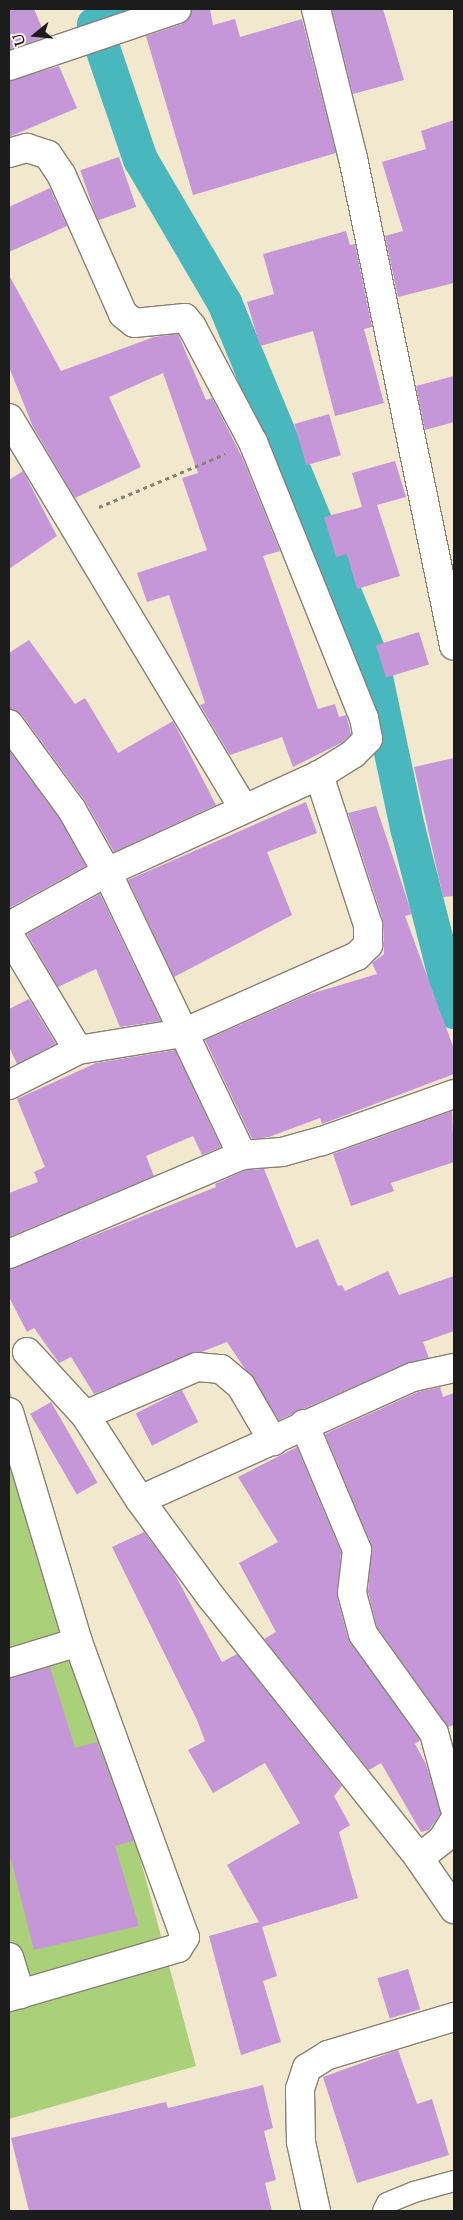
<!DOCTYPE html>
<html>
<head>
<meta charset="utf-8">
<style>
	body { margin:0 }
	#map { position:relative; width:463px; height:2220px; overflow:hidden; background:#f2e8ce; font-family:"Sorts Mill Goudy",serif }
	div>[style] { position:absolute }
	.green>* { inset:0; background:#abd07a }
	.canal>* { height:35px; margin:-17.5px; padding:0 17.5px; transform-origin:17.5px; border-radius:17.5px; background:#48b7be }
	.building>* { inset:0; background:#c597d8; transform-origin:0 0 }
	.path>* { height:3px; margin-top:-1.5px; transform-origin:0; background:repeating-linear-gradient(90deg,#878275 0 4px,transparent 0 8px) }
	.roads { filter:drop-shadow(1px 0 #878275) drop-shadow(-1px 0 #878275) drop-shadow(0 1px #878275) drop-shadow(0 -1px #878275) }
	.lane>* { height:20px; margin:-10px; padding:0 10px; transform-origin:10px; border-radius:10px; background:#fff }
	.street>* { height:28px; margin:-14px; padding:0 14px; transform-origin:14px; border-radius:14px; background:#fff }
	span { translate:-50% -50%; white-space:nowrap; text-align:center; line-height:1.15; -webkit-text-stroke:4.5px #fcf5e5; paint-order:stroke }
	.frame { position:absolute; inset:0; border:10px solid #1c1c1c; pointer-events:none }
	.north { position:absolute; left:10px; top:10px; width:50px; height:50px; -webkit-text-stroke:4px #fcf5e5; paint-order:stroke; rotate:253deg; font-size:14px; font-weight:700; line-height:20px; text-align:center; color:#1c1c1c }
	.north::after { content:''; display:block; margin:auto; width:18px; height:22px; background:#1c1c1c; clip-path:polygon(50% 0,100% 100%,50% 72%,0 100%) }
</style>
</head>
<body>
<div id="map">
	<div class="green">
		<div style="clip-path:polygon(9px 1389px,25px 1430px,196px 2066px,9px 2119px)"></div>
	</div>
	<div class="canal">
		<div style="left:116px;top:17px;width:23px;rotate:162deg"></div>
		<div style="left:94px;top:24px;width:143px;rotate:71.2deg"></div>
		<div style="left:140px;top:159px;width:166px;rotate:59.6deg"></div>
		<div style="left:224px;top:302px;width:385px;rotate:67.6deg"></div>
		<div style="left:371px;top:658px;width:173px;rotate:78deg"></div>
		<div style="left:407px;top:827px;width:190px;rotate:75.7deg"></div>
	</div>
	<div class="building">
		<div style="clip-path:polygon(9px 9px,34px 9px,46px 37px,9px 50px)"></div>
		<div style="clip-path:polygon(192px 9px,210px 9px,213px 25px,235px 19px,240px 37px,302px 19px,336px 153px,193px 195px,146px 36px,182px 24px)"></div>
		<div style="clip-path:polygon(383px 9px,404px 80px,353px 94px,332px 10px)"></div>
		<div style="clip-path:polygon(59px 66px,77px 108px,9px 137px,9px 81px)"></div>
		<div style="clip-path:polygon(454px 120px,454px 283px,398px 297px,385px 236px,403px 231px,382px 162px,426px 149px,421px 131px)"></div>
		<div style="left:119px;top:157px;width:53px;height:41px;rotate:71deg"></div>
		<div style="clip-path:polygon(50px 188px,67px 226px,9px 252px,9px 207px)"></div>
		<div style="clip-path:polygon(346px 231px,350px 245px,355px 244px,372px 327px,364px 329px,384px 403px,335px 416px,313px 331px,260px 346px,247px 302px,274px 294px,263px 254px)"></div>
		<div style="clip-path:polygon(9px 275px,61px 371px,154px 337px,178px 334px,206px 400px,212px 398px,242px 457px,280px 551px,263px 556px,318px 709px,335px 704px,339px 717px,346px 715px,351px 734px,343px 742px,293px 767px,282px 737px,230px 755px,200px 705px,205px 703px,169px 595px,147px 602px,137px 573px,207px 550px,182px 478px,198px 473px,163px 373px,109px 397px,141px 467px,75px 498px,33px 427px,9px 367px)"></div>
		<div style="clip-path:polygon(454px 376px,454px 422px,425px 430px,416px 386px)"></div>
		<div style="left:329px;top:414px;width:43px;height:36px;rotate:74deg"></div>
		<div style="clip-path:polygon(395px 461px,406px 497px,377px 505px,400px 576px,357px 589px,347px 554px,336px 557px,324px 517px,362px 507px,352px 473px)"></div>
		<div style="clip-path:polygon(23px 471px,57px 536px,9px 569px,9px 480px)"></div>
		<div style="left:419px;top:632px;width:34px;height:45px;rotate:73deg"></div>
		<div style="clip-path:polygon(29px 640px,75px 704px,85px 698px,118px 753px,173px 721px,216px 805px,114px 852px,85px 801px,22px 715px,9px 709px,9px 653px)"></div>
		<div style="clip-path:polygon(9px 750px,59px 818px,86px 866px,9px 908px)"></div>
		<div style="clip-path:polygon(454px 758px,454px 896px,443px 897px,414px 767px)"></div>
		<div style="clip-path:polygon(306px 802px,317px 833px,267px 852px,292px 915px,174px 977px,128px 880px)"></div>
		<div style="clip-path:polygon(376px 806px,412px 914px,405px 916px,454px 1049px,454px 1074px,322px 1124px,320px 1118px,269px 1137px,252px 1139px,205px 1040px,310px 994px,377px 974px,372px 963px,384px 954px,383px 920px,348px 813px)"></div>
		<div style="clip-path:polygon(100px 894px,161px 1021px,120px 1027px,96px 969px,58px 987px,27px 934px)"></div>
		<div style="clip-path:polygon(29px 999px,56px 1044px,17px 1064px,9px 1047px,9px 1009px)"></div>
		<div style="clip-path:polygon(175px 1050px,221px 1147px,202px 1155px,193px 1136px,146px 1156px,154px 1176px,9px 1237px,9px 1193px,38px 1182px,34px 1172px,45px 1167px,17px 1099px,96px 1063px)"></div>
		<div style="clip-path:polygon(452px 1111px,454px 1162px,391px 1183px,394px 1191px,351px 1206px,333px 1154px)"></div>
		<div style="clip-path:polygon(264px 1169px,296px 1248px,318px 1239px,338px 1286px,342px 1285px,345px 1291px,388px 1271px,399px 1295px,454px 1276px,454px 1331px,423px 1342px,429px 1358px,407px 1363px,279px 1420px,227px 1342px,94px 1394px,71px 1357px,59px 1363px,34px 1328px,27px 1332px,9px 1297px,9px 1269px,216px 1187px,215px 1184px,246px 1170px)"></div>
		<div style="clip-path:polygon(440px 1387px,443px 1397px,454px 1393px,454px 1725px,448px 1727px,377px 1627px,368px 1592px,371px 1544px,325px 1434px,418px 1392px)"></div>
		<div style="left:182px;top:1390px;width:36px;height:52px;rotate:63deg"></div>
		<div style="left:51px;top:1402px;width:93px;height:24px;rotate:60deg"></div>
		<div style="clip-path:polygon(297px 1447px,341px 1552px,337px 1597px,348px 1638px,420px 1740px,415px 1744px,426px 1764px,441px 1813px,429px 1830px,421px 1832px,381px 1763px,369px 1770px,264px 1639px,276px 1632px,239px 1563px,278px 1542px,238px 1477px)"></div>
		<div style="clip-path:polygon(144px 1532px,173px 1571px,222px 1662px,237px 1654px,342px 1786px,334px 1796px,350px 1825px,339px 1832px,358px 1898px,262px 1927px,277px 1976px,263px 1981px,281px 2042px,241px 2055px,209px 1936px,259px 1922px,227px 1865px,300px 1823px,265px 1763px,213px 1793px,188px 1750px,205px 1741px,197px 1720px,112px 1547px)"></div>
		<div style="clip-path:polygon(50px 1667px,75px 1748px,97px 1742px,130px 1830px,133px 1841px,115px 1846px,139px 1926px,34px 1950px,9px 1852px,9px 1678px)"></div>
		<div style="left:408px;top:1969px;width:42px;height:32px;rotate:73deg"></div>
		<div style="clip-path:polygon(398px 2050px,417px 2104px,432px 2099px,449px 2155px,357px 2183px,323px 2077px)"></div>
		<div style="clip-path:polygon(263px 2085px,273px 2128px,264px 2131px,276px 2180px,265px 2183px,272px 2211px,29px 2211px,11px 2138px,166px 2102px,168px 2108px)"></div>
	</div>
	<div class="path">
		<div style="left:99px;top:507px;width:137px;rotate:-22.8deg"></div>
	</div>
	<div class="roads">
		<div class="lane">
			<div style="left:383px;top:2211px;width:9px;rotate:-63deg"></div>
			<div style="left:387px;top:2203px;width:29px;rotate:-22deg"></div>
			<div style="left:414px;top:2192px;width:41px;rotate:-15.4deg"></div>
		</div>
		<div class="street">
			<div style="left:316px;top:9px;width:154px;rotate:76.1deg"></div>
			<div style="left:353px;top:158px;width:498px;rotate:78.3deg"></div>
			<div style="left:9px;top:66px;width:177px;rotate:-18.7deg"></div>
			<div style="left:9px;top:153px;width:19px;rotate:-16deg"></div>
			<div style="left:27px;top:148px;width:22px;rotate:18deg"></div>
			<div style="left:48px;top:155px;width:23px;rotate:56deg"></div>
			<div style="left:61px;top:174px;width:153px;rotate:66.1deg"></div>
			<div style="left:123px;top:314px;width:14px;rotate:39deg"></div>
			<div style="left:134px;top:323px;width:51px;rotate:-5.6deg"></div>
			<div style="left:185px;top:318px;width:11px;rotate:52deg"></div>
			<div style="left:192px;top:327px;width:130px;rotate:62.1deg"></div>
			<div style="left:253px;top:442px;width:297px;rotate:68.1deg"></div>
			<div style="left:364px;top:718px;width:21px;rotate:79deg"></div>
			<div style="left:368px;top:739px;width:21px;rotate:135deg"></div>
			<div style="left:353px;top:754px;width:40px;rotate:148deg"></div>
			<div style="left:319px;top:775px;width:233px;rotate:155.4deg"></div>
			<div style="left:107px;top:872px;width:112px;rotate:151.1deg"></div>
			<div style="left:9px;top:418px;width:456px;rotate:59deg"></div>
			<div style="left:9px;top:724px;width:107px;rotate:53.8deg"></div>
			<div style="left:72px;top:810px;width:71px;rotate:60.6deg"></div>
			<div style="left:107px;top:872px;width:314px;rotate:64.5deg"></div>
			<div style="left:9px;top:935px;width:134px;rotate:59deg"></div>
			<div style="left:78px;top:1050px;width:106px;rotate:-9.2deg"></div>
			<div style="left:183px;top:1033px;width:190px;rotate:-23.9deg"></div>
			<div style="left:357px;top:956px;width:16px;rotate:-45deg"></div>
			<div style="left:368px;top:945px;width:20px;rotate:-90deg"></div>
			<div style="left:368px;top:925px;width:158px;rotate:-108.1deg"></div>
			<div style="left:9px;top:1085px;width:77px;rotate:-26.9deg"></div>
			<div style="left:9px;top:1254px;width:253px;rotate:-23deg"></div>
			<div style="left:242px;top:1155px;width:40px;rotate:-4.3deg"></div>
			<div style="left:282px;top:1152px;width:41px;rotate:-15.4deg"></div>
			<div style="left:322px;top:1141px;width:140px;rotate:-19.6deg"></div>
			<div style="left:27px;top:1352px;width:86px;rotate:47.4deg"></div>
			<div style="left:85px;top:1415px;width:101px;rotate:57.1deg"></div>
			<div style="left:140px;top:1500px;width:120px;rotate:53.8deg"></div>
			<div style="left:211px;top:1597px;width:334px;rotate:51.4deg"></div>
			<div style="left:419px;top:1858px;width:62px;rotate:55.5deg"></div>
			<div style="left:9px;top:1412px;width:240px;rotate:73.3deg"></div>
			<div style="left:78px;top:1642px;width:314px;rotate:70.1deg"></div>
			<div style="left:185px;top:1937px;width:13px;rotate:122deg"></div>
			<div style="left:178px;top:1948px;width:176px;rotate:163.8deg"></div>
			<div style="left:85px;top:1415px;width:122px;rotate:-23.2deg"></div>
			<div style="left:197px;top:1367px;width:24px;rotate:5deg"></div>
			<div style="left:221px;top:1369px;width:26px;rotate:40deg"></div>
			<div style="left:241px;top:1386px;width:64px;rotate:59.8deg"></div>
			<div style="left:304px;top:1424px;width:137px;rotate:67.2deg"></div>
			<div style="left:357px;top:1550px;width:43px;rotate:96.6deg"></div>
			<div style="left:352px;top:1593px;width:42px;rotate:75deg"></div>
			<div style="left:363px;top:1634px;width:122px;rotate:54.4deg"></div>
			<div style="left:434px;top:1733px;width:76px;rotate:74.7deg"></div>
			<div style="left:140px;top:1500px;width:299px;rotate:-24.3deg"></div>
			<div style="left:413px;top:1377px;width:42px;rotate:-12.4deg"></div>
			<div style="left:9px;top:1663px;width:72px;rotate:-16.9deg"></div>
			<div style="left:419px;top:1858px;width:29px;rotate:-38deg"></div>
			<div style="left:442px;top:1840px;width:22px;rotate:-58deg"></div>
			<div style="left:9px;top:1957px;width:39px;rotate:73deg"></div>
			<div style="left:316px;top:2211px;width:71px;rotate:-102.3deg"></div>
			<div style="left:301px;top:2142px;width:53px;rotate:-91.1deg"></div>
			<div style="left:300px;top:2089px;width:22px;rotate:-72deg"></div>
			<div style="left:307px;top:2068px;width:25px;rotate:-32deg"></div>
			<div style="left:328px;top:2055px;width:132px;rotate:-16.8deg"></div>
		</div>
	</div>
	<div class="frame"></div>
	<div class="north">U</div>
</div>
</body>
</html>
